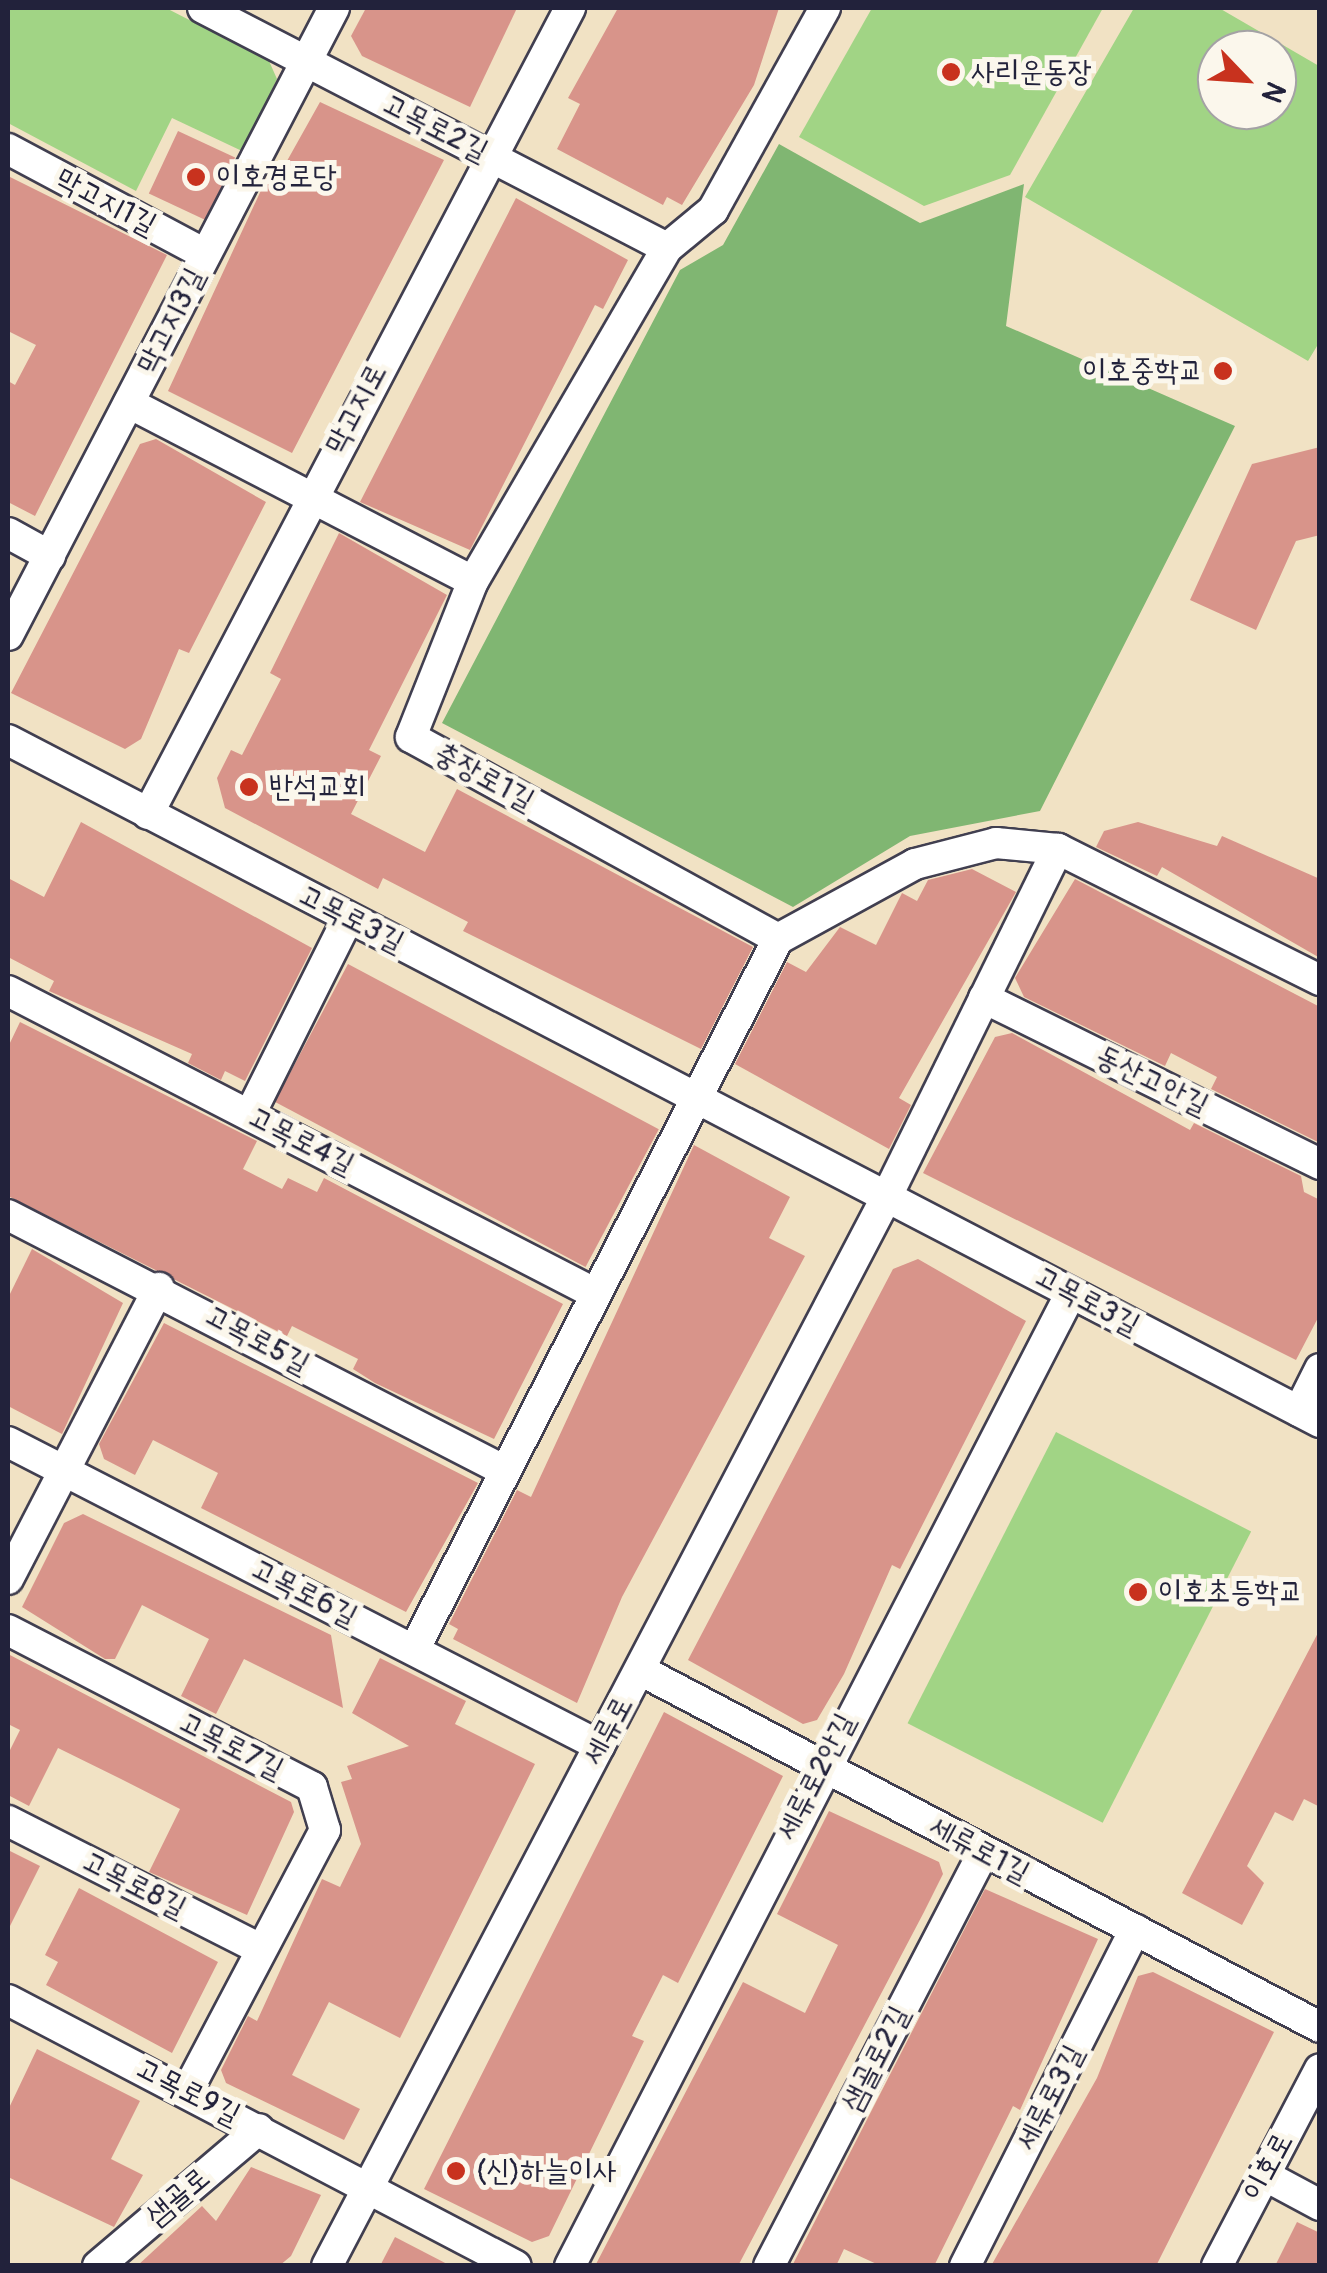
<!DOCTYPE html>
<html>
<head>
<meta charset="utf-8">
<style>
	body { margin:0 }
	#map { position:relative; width:1327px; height:2273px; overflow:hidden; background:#f1e2c4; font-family:Pangolin,"Poor Story",sans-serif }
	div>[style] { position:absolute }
	.green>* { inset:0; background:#a1d485; transform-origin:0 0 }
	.forest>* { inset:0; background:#80b672 }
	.building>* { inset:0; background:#d8948a; transform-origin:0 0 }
	.roads { filter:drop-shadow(2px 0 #413f50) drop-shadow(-2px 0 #413f50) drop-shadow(0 2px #413f50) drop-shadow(0 -2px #413f50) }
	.minor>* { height:30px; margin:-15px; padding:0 15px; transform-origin:15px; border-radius:15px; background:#fff }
	.dots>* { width:28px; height:28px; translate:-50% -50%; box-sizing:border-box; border:5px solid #fbf7ec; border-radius:50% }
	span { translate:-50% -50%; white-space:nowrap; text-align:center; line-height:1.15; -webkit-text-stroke:10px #fbf7ec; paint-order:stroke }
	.poi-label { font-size:30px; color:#22223b }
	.left { translate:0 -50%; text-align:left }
	.right { translate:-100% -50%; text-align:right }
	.street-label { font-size:30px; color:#22223b }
	.frame { position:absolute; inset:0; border:10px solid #22223b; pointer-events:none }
	.north { position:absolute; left:1197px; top:30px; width:100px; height:100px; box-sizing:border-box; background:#fbf7ec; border:2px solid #a4a2a5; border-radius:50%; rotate:115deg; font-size:28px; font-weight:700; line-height:40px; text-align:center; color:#22223b }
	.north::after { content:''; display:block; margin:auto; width:35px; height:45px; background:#c8321e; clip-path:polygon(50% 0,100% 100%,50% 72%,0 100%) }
</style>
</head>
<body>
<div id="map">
	<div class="green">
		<div style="clip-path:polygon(8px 8px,166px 8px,269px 61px,277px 79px,242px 151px,172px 118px,136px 191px,8px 123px)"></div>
		<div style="clip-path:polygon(872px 8px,1103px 8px,1010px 175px,924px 206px,799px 137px)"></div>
		<div style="clip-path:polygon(evenodd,1134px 8px,1219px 8px,1319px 66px,1320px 341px,1308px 361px,1025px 197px,1134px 8px,1217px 50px,1277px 50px,1277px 110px,1217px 110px,1217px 50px)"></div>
		<div style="left:1056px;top:1432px;width:219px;height:327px;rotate:27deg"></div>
	</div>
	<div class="forest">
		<div style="clip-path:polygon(779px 144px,920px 223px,1024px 184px,1006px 326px,1235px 426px,1040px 811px,910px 836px,793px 907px,442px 723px,680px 270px,723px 245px)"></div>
	</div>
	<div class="building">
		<div style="clip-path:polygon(366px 8px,517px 8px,470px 107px,362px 56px,351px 36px)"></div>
		<div style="clip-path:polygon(618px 8px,779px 8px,754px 85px,682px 205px,667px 197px,663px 205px,557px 149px,580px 104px,568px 98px)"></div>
		<div style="clip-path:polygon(320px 102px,444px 160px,292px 453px,168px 391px,269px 173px,278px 177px)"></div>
		<div style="left:178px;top:131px;width:63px;height:69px;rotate:25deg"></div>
		<div style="clip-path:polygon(8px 176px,167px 255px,35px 516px,8px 502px,8px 381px,15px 385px,36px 345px,8px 331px)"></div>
		<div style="clip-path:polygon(516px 198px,628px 260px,603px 309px,595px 305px,470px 550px,360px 502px)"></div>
		<div style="clip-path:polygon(156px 439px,266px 502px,189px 653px,179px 649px,141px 739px,125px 749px,11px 693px,140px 444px)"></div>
		<div style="clip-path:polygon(1320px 447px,1320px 535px,1296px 541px,1256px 630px,1190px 600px,1252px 464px)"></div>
		<div style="clip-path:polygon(339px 533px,447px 595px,369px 750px,381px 756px,351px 814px,425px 852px,457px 789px,753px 947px,701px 1049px,463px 931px,468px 922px,383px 878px,378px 889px,225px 808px,217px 778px,231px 750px,242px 755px,281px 679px,270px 673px)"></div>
		<div style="clip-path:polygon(81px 822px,312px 948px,245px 1081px,225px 1071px,221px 1080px,188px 1063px,192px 1054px,49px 991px,54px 981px,8px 957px,8px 878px,44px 897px)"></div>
		<div style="clip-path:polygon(1138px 822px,1217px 846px,1222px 836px,1320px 879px,1320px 958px,1162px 867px,1157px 876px,1096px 847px,1104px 831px)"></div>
		<div style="clip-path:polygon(972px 869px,1016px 892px,899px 1098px,911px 1105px,889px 1149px,735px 1064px,787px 962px,806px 972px,840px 927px,876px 945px,902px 893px,917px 901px,928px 880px)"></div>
		<div style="clip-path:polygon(1075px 879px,1320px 1007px,1318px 1142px,1211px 1089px,1217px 1077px,1171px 1053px,1165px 1066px,1024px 997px,1015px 978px)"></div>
		<div style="left:348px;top:964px;width:352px;height:156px;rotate:28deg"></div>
		<div style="clip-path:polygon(20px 1022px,257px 1141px,243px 1169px,282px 1189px,288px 1178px,317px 1192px,324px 1178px,563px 1304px,494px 1439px,375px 1383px,353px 1369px,358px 1359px,292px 1326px,287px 1336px,8px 1196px,8px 1047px)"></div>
		<div style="clip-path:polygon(1012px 1033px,1190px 1130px,1194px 1123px,1301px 1176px,1304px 1192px,1320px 1200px,1320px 1314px,1296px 1360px,923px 1173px,995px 1037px)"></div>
		<div style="clip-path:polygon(694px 1145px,790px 1197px,769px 1238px,805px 1256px,622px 1597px,577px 1703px,453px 1639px,458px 1629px,449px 1624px,517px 1490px,531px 1497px)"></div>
		<div style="clip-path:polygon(32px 1249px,123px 1303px,62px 1434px,8px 1406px,8px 1298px)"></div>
		<div style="clip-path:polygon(918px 1259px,1026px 1321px,900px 1569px,892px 1565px,844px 1674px,817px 1720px,803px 1724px,688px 1660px,893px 1269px)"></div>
		<div style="clip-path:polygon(164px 1323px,478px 1483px,406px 1612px,201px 1508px,218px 1473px,153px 1440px,135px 1475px,104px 1459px,99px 1444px)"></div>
		<div style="clip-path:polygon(83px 1514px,331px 1635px,343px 1708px,244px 1659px,216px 1714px,181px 1696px,209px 1639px,142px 1605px,115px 1659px,105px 1659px,22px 1607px,64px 1523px)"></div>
		<div style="clip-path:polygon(1320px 1629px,1320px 1807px,1304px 1799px,1293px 1821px,1275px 1812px,1247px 1866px,1264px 1883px,1242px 1925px,1182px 1893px)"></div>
		<div style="clip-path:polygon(8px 1654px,291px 1802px,294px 1812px,247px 1915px,149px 1872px,180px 1809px,121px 1779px,58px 1748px,29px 1806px,8px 1795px,8px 1754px,20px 1730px,8px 1724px)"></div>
		<div style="clip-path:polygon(380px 1658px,466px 1701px,455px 1724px,535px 1764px,400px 2038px,329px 2002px,292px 2075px,360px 2109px,344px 2140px,226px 2083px,221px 2070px,248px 2016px,257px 2021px,322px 1879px,340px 1887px,361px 1844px,341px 1782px,352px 1779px,347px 1766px,409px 1746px,352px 1713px)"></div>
		<div style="clip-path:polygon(664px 1712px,783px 1776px,678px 1983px,663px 1975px,632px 2036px,644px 2041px,549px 2236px,532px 2242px,424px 2189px)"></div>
		<div style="clip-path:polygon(829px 1811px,939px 1862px,943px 1874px,924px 1912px,738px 2266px,595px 2266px,743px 1982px,805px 2013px,838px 1945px,777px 1914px)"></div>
		<div style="clip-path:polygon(8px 1850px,40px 1866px,8px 1930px)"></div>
		<div style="clip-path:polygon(79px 1888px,218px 1962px,172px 2053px,46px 1985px,58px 1962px,45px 1955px)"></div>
		<div style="clip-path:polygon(985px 1889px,1098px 1939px,1020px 2110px,1013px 2106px,934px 2266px,881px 2266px,844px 2249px,836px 2266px,792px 2266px)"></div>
		<div style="clip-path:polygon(1153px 1972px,1274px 2032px,1156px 2266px,991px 2266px,1097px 2078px,1138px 1976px)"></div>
		<div style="clip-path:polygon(37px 2049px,140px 2101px,111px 2159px,143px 2175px,114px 2227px,8px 2177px,8px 2110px)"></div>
		<div style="clip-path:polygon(251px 2167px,321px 2195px,291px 2256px,279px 2266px,137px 2266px,202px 2206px,216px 2221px)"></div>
		<div style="clip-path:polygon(1297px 2222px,1320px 2233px,1320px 2266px,1275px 2266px)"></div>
		<div style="clip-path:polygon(395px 2237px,451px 2266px,380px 2266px)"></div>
	</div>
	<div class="roads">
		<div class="minor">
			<div style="left:203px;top:8px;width:522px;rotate:27.35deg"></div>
			<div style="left:825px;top:8px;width:231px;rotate:119deg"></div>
			<div style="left:713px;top:210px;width:60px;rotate:140.4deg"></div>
			<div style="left:667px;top:248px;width:385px;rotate:120.2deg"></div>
			<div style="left:473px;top:581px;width:168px;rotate:111.7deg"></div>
			<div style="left:411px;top:737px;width:419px;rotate:28.8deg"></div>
			<div style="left:778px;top:939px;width:156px;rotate:-28.7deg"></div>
			<div style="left:915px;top:864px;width:84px;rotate:-14.5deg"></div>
			<div style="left:996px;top:843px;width:62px;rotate:5.5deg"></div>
			<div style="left:1058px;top:849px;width:293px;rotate:26.6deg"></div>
			<div style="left:8px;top:149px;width:223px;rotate:28.1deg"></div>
			<div style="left:129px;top:403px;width:387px;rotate:27.4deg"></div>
			<div style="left:8px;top:533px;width:48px;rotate:28.7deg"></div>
			<div style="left:8px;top:635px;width:707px;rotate:-62.53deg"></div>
			<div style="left:8px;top:740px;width:1479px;rotate:27.47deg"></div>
			<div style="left:148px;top:814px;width:910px;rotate:-62.36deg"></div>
			<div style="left:8px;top:991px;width:659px;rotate:27.26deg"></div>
			<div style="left:984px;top:998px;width:375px;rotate:26.3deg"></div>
			<div style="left:250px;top:1114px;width:219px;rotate:-63.4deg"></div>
			<div style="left:8px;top:1215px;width:559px;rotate:27.25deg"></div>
			<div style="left:1299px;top:1411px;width:47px;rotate:-63.4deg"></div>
			<div style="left:8px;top:1442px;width:665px;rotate:27.18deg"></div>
			<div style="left:8px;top:1579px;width:328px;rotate:-62.6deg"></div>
			<div style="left:8px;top:1630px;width:342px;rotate:27.3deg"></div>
			<div style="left:312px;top:1787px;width:45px;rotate:73.2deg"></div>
			<div style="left:325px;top:1830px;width:296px;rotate:117.8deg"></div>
			<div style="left:415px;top:1648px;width:797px;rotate:-62.89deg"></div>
			<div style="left:640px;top:1670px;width:768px;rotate:27.7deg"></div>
			<div style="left:8px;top:1821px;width:283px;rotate:26.9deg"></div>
			<div style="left:8px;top:2000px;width:573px;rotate:27.64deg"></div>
			<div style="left:1264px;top:2175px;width:64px;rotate:28.2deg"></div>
			<div style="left:98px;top:2266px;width:211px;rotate:-40.4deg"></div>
			<div style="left:327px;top:2266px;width:1208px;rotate:-62.37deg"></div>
			<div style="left:887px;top:1196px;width:387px;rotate:-63.8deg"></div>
			<div style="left:570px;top:2266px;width:1094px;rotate:-62.76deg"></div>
			<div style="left:769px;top:2266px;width:465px;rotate:-62.6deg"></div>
			<div style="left:965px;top:2266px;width:377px;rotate:-63.2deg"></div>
			<div style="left:1217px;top:2266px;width:222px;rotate:-62.4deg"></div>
		</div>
	</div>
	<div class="dots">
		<div style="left:951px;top:72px;background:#c8321e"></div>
		<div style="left:196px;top:177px;background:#c8321e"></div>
		<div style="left:1223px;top:371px;background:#c8321e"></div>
		<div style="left:249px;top:787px;background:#c8321e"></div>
		<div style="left:1138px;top:1592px;background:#c8321e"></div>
		<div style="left:456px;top:2171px;background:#c8321e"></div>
	</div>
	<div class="poi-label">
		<span class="left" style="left:971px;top:72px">사리운동장</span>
		<span class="left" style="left:216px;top:177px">이호경로당</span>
		<span class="right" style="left:1203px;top:371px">이호중학교</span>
		<span class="left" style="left:269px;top:787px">반석교회</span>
		<span class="left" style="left:1158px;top:1592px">이호초등학교</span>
		<span class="left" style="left:476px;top:2171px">(신)하늘이사</span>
	</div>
	<div class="street-label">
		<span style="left:435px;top:128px;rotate:27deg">고목로2길</span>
		<span style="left:106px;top:202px;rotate:28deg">막고지1길</span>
		<span style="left:171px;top:321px;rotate:-63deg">막고지3길</span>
		<span style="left:356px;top:409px;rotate:-62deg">막고지로</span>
		<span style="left:484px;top:777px;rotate:29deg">충장로1길</span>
		<span style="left:351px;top:919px;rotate:27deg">고목로3길</span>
		<span style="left:1152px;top:1081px;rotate:26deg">동산고안길</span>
		<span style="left:301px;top:1141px;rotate:27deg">고목로4길</span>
		<span style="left:1087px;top:1301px;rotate:28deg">고목로3길</span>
		<span style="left:257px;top:1340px;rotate:28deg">고목로5길</span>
		<span style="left:304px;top:1593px;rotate:27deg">고목로6길</span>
		<span style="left:608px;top:1731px;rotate:-62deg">세류로</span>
		<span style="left:231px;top:1746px;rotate:27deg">고목로7길</span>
		<span style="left:816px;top:1777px;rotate:-63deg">세류로2안길</span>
		<span style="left:979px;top:1850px;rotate:28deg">세류로1길</span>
		<span style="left:134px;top:1885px;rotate:27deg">고목로8길</span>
		<span style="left:876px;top:2059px;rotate:-63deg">샘골로2길</span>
		<span style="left:188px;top:2092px;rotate:27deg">고목로9길</span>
		<span style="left:1050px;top:2098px;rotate:-63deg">세류로3길</span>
		<span style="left:1268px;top:2167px;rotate:-62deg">이호로</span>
		<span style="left:178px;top:2197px;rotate:-40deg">샘골로</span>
	</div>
	<div class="frame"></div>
	<div class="north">N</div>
</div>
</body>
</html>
